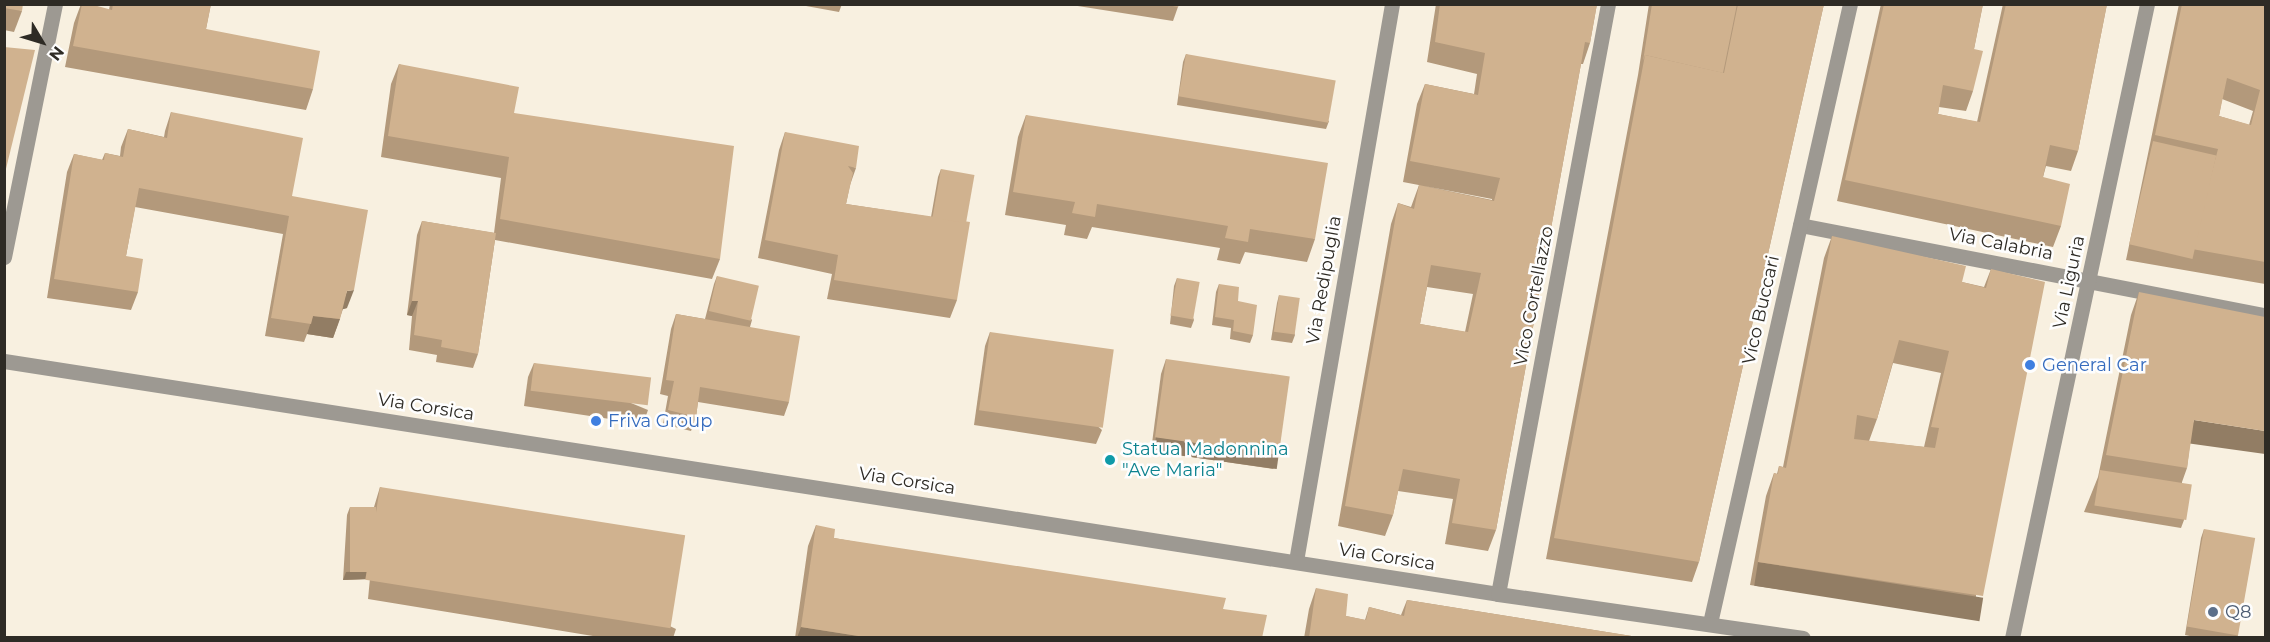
<!DOCTYPE html>
<html>
<head>
<meta charset="utf-8">
<style>
	body { margin:0 }
	#map { position:relative; width:2270px; height:642px; overflow:hidden; background:#f8f0e0; font-family:Montserrat,sans-serif }
	div>[style] { position:absolute }
	.service>* { height:15px; margin:-7.5px; padding:0 7.5px; transform-origin:7.5px; border-radius:7.5px; background:#9d9992 }
	.minor>* { height:15px; margin:-7.5px; padding:0 7.5px; transform-origin:7.5px; border-radius:7.5px; background:#9d9992 }
	.tertiary>* { height:15px; margin:-7.5px; padding:0 7.5px; transform-origin:7.5px; border-radius:7.5px; background:#9d9992 }
	.wall>* { inset:0; background:#b3997b }
	.shaded-wall>* { inset:0; background:#927d64; transform-origin:0 0 }
	.building>* { inset:0; background:#d0b28f; transform-origin:0 0 }
	.dots>* { width:16px; height:16px; translate:-50% -50%; box-sizing:border-box; border:3px solid #fefefe; border-radius:50% }
	span { translate:-50% -50%; white-space:nowrap; text-align:center; line-height:1.15; -webkit-text-stroke:5px #fefefe; paint-order:stroke }
	.street-label { font-size:18px; color:#2e2b25 }
	.shop-label { font-size:18px; color:#366cbe }
	.left { translate:0 -50%; text-align:left }
	.culture-label { font-size:18px; color:#0d838f }
	.service-label { font-size:18px; color:#4e5e75 }
	.frame { position:absolute; inset:0; border:6px solid #2e2b25; pointer-events:none }
	.north { position:absolute; left:12px; top:12px; width:60px; height:60px; -webkit-text-stroke:4px #fefefe; paint-order:stroke; rotate:128deg; font-size:16px; font-weight:700; line-height:24px; text-align:center; color:#2e2b25 }
	.north::after { content:''; display:block; margin:auto; width:21px; height:27px; background:#2e2b25; clip-path:polygon(50% 0,100% 100%,50% 72%,0 100%) }
</style>
</head>
<body>
<div id="map">
	<div class="service">
		<div style="left:4px;top:257px;width:258px;rotate:-78.6deg"></div>
	</div>
	<div class="minor">
		<div style="left:1800px;top:225px;width:475px;rotate:11deg"></div>
		<div style="left:1296px;top:561px;width:565px;rotate:-80.22deg"></div>
		<div style="left:1498px;top:594px;width:600px;rotate:-79.44deg"></div>
		<div style="left:1710px;top:623px;width:635px;rotate:-77.26deg"></div>
		<div style="left:2012px;top:638px;width:648px;rotate:-77.98deg"></div>
	</div>
	<div class="tertiary">
		<div style="left:4px;top:361px;width:1512px;rotate:8.86deg"></div>
		<div style="left:1498px;top:594px;width:308px;rotate:8.2deg"></div>
	</div>
	<div class="wall">
		<div style="clip-path:polygon(4px 4px,22px 11px,14px 32px,4px 30px)"></div>
		<div style="clip-path:polygon(81px 4px,109px 10px,110px 4px,211px 4px,206px 29px,313px 89px,306px 110px,65px 67px,74px 23px)"></div>
		<div style="clip-path:polygon(795px 4px,842px 4px,839px 12px)"></div>
		<div style="clip-path:polygon(1065px 4px,1179px 4px,1173px 21px)"></div>
		<div style="clip-path:polygon(evenodd,1436px 4px,1597px 4px,1590px 43px,1583px 64px,1581px 64px,1496px 530px,1488px 551px,1445px 544px,1453px 499px,1398px 491px,1393px 515px,1385px 536px,1338px 526px,1391px 224px,1398px 203px,1411px 207px,1419px 185px,1492px 200px,1492px 199px,1403px 182px,1417px 104px,1425px 84px,1474px 94px,1477px 74px,1427px 62px,1436px 4px,1427px 287px,1473px 294px,1465px 332px,1420px 324px,1427px 287px)"></div>
		<div style="clip-path:polygon(1649px 4px,1824px 4px,1699px 562px,1692px 582px,1546px 559px,1638px 75px)"></div>
		<div style="clip-path:polygon(1881px 4px,1983px 4px,1974px 49px,1973px 91px,1966px 111px,1939px 107px,1938px 114px,1977px 122px,2003px 4px,2107px 4px,2078px 151px,2071px 171px,2046px 166px,2043px 177px,2061px 226px,2053px 247px,1837px 201px)"></div>
		<div style="clip-path:polygon(evenodd,2179px 4px,2265px 4px,2265px 284px,2126px 260px,2179px 4px,2222px 99px,2253px 111px,2249px 125px,2219px 116px,2222px 99px)"></div>
		<div style="clip-path:polygon(1186px 54px,1329px 121px,1326px 129px,1177px 105px,1183px 62px)"></div>
		<div style="clip-path:polygon(399px 64px,514px 113px,720px 259px,712px 279px,495px 240px,478px 354px,473px 368px,436px 362px,437px 355px,409px 350px,412px 316px,407px 315px,417px 235px,422px 221px,494px 233px,501px 178px,381px 157px,391px 84px)"></div>
		<div style="clip-path:polygon(171px 112px,292px 196px,347px 308px,343px 309px,333px 338px,307px 334px,304px 342px,265px 336px,283px 234px,135px 207px,126px 256px,138px 292px,131px 310px,47px 298px,67px 172px,74px 154px,102px 160px,105px 153px,120px 156px,121px 147px,128px 129px,164px 137px,165px 131px)"></div>
		<div style="clip-path:polygon(1026px 115px,1315px 239px,1307px 262px,1245px 252px,1240px 264px,1217px 260px,1220px 248px,1092px 227px,1087px 239px,1064px 235px,1066px 225px,1005px 215px,1018px 137px)"></div>
		<div style="clip-path:polygon(785px 132px,856px 168px,850px 185px,846px 204px,931px 217px,938px 177px,941px 169px,957px 300px,950px 318px,827px 299px,832px 274px,758px 258px,779px 150px)"></div>
		<div style="clip-path:polygon(evenodd,1832px 236px,1962px 282px,1984px 287px,1991px 269px,1975px 618px,1750px 585px,1766px 496px,1774px 473px,1777px 474px,1779px 466px,1783px 467px,1824px 258px,1832px 236px,1893px 363px,1941px 373px,1924px 447px,1869px 441px,1877px 419px,1893px 363px)"></div>
		<div style="clip-path:polygon(717px 276px,752px 320px,750px 327px,789px 402px,784px 416px,698px 402px,696px 417px,691px 431px,663px 424px,668px 396px,660px 394px,671px 329px,676px 314px,705px 319px,714px 284px)"></div>
		<div style="clip-path:polygon(1177px 278px,1194px 320px,1191px 328px,1170px 324px,1174px 286px)"></div>
		<div style="clip-path:polygon(1219px 284px,1238px 301px,1253px 335px,1250px 343px,1230px 339px,1231px 328px,1212px 325px,1216px 292px)"></div>
		<div style="clip-path:polygon(2139px 292px,2190px 443px,2187px 468px,2182px 482px,2184px 520px,2181px 528px,2084px 512px,2098px 477px,2131px 315px)"></div>
		<div style="clip-path:polygon(1279px 295px,1295px 335px,1292px 343px,1271px 340px,1277px 303px)"></div>
		<div style="clip-path:polygon(990px 332px,1102px 430px,1096px 444px,974px 425px,985px 346px)"></div>
		<div style="clip-path:polygon(1166px 359px,1274px 469px,1151px 451px,1161px 374px)"></div>
		<div style="clip-path:polygon(534px 363px,648px 410px,643px 424px,524px 406px,528px 377px)"></div>
		<div style="clip-path:polygon(380px 487px,676px 629px,673px 638px,605px 638px,368px 599px,370px 578px,369px 579px,343px 580px,347px 515px,350px 507px,374px 507px)"></div>
		<div style="clip-path:polygon(816px 525px,834px 538px,1223px 609px,1262px 638px,795px 638px,808px 546px)"></div>
		<div style="clip-path:polygon(2204px 529px,2238px 636px,2238px 638px,2199px 638px,2185px 635px,2201px 538px)"></div>
		<div style="clip-path:polygon(1316px 588px,1346px 616px,1365px 620px,1369px 607px,1401px 615px,1407px 600px,1644px 638px,1304px 638px,1309px 609px)"></div>
	</div>
	<div class="shaded-wall">
		<div style="clip-path:polygon(354px 290px,347px 308px,340px 310px,347px 291px)"></div>
		<div style="clip-path:polygon(412px 301px,418px 301px,412px 316px,407px 315px)"></div>
		<div style="clip-path:polygon(313px 316px,340px 319px,333px 338px,307px 334px)"></div>
		<div style="clip-path:polygon(2194px 420px,2265px 431px,2265px 454px,2186px 443px)"></div>
		<div style="left:1156px;top:437px;width:124px;height:15px;rotate:8deg"></div>
		<div style="left:1758px;top:562px;width:228px;height:24px;rotate:9deg"></div>
		<div style="clip-path:polygon(372px 571px,369px 579px,343px 580px,346px 572px)"></div>
		<div style="clip-path:polygon(801px 627px,871px 638px,797px 638px)"></div>
	</div>
	<div class="building">
		<div style="clip-path:polygon(4px 4px,23px 4px,22px 11px,4px 8px)"></div>
		<div style="clip-path:polygon(82px 4px,90px 4px,112px 10px,113px 4px,211px 4px,206px 29px,320px 51px,313px 89px,73px 46px)"></div>
		<div style="clip-path:polygon(1162px 4px,1179px 4px,1178px 7px)"></div>
		<div style="clip-path:polygon(evenodd,1440px 4px,1597px 4px,1590px 43px,1585px 42px,1496px 530px,1452px 523px,1460px 479px,1403px 469px,1393px 515px,1345px 506px,1398px 203px,1414px 209px,1419px 185px,1494px 201px,1500px 178px,1410px 161px,1425px 84px,1478px 95px,1485px 53px,1435px 42px,1440px 4px,1431px 265px,1481px 273px,1468px 332px,1420px 324px,1431px 265px)"></div>
		<div style="clip-path:polygon(1652px 4px,1737px 4px,1723px 73px,1645px 55px,1643px 61px)"></div>
		<div style="clip-path:polygon(1738px 4px,1824px 4px,1699px 562px,1554px 538px,1645px 55px,1724px 73px)"></div>
		<div style="clip-path:polygon(1884px 4px,1983px 4px,1974px 49px,1983px 51px,1973px 91px,1943px 85px,1938px 114px,1980px 122px,2006px 4px,2107px 4px,2078px 151px,2050px 145px,2043px 177px,2070px 184px,2061px 226px,1845px 180px)"></div>
		<div style="clip-path:polygon(evenodd,2182px 4px,2265px 4px,2265px 262px,2192px 249px,2218px 149px,2155px 135px,2182px 4px,2227px 78px,2260px 90px,2251px 125px,2219px 116px,2227px 78px)"></div>
		<div style="clip-path:polygon(4px 47px,35px 50px,4px 177px)"></div>
		<div style="left:1186px;top:54px;width:152px;height:43px;rotate:10deg"></div>
		<div style="clip-path:polygon(399px 64px,519px 87px,514px 113px,734px 146px,720px 259px,500px 219px,509px 157px,388px 136px)"></div>
		<div style="clip-path:polygon(171px 112px,303px 138px,292px 196px,368px 210px,354px 290px,347px 291px,340px 319px,313px 316px,311px 324px,271px 318px,289px 216px,139px 188px,126px 256px,143px 259px,138px 292px,54px 279px,74px 154px,104px 160px,105px 153px,123px 157px,128px 129px,167px 138px)"></div>
		<div style="clip-path:polygon(1026px 115px,1328px 163px,1315px 239px,1250px 229px,1248px 242px,1225px 238px,1228px 226px,1097px 204px,1095px 217px,1072px 213px,1075px 202px,1013px 192px)"></div>
		<div style="clip-path:polygon(785px 132px,859px 146px,856px 168px,848px 166px,853px 173px,846px 204px,970px 222px,957px 300px,834px 280px,838px 255px,765px 240px)"></div>
		<div style="left:2153px;top:141px;width:65px;height:106px;rotate:13deg"></div>
		<div style="left:941px;top:169px;width:34px;height:49px;rotate:10deg"></div>
		<div style="clip-path:polygon(422px 221px,496px 233px,478px 354px,441px 347px,442px 340px,414px 335px,418px 301px,412px 301px)"></div>
		<div style="clip-path:polygon(evenodd,1832px 236px,1966px 266px,1962px 282px,1986px 288px,1991px 269px,2045px 282px,1983px 596px,1758px 562px,1774px 473px,1778px 474px,1779px 466px,1786px 468px,1832px 236px,1899px 340px,1949px 351px,1931px 427px,1939px 428px,1935px 448px,1854px 439px,1857px 415px,1877px 419px,1899px 340px)"></div>
		<div style="left:717px;top:276px;width:43px;height:36px;rotate:13deg"></div>
		<div style="left:1177px;top:278px;width:23px;height:38px;rotate:10deg"></div>
		<div style="clip-path:polygon(1219px 284px,1239px 287px,1238px 301px,1257px 305px,1253px 335px,1233px 331px,1234px 320px,1215px 317px)"></div>
		<div style="clip-path:polygon(2139px 292px,2265px 317px,2265px 431px,2194px 420px,2187px 468px,2106px 455px)"></div>
		<div style="left:1279px;top:295px;width:21px;height:37px;rotate:8deg"></div>
		<div style="clip-path:polygon(676px 314px,800px 336px,789px 402px,700px 387px,696px 417px,668px 410px,674px 381px,666px 380px)"></div>
		<div style="left:990px;top:332px;width:125px;height:79px;rotate:8deg"></div>
		<div style="left:1166px;top:359px;width:125px;height:79px;rotate:8deg"></div>
		<div style="left:534px;top:363px;width:118px;height:28px;rotate:7deg"></div>
		<div style="left:2100px;top:470px;width:93px;height:36px;rotate:9deg"></div>
		<div style="left:380px;top:487px;width:309px;height:94px;rotate:9deg"></div>
		<div style="left:350px;top:507px;width:26px;height:65px"></div>
		<div style="clip-path:polygon(816px 525px,835px 529px,834px 538px,1226px 598px,1223px 609px,1267px 615px,1262px 638px,871px 638px,801px 627px)"></div>
		<div style="left:2204px;top:529px;width:52px;height:99px;rotate:10deg"></div>
		<div style="clip-path:polygon(1316px 588px,1348px 594px,1346px 616px,1366px 620px,1369px 607px,1404px 616px,1407px 600px,1644px 638px,1309px 638px)"></div>
	</div>
	<div class="dots">
		<div style="left:2030px;top:365px;background:#3f7fe0"></div>
		<div style="left:596px;top:421px;background:#3f7fe0"></div>
		<div style="left:1110px;top:460px;background:#0f9aa8"></div>
		<div style="left:2213px;top:612px;background:#5c6f8a"></div>
	</div>
	<div class="street-label">
		<span style="left:2001px;top:244px;rotate:11deg">Via Calabria</span>
		<span style="left:1324px;top:280px;rotate:-80deg">Via Redipuglia</span>
		<span style="left:2069px;top:282px;rotate:-78deg">Via Liguria</span>
		<span style="left:1534px;top:296px;rotate:-79deg">Vico Cortellazzo</span>
		<span style="left:1761px;top:310px;rotate:-77deg">Vico Buccari</span>
		<span style="left:426px;top:407px;rotate:9deg">Via Corsica</span>
		<span style="left:907px;top:481px;rotate:9deg">Via Corsica</span>
		<span style="left:1387px;top:557px;rotate:9deg">Via Corsica</span>
	</div>
	<div class="shop-label">
		<span class="left" style="left:2042px;top:365px">General Car</span>
		<span class="left" style="left:608px;top:421px">Friva Group</span>
	</div>
	<div class="culture-label">
		<span class="left" style="left:1122px;top:460px">Statua Madonnina<br>"Ave Maria"</span>
	</div>
	<div class="service-label">
		<span class="left" style="left:2225px;top:612px">Q8</span>
	</div>
	<div class="frame"></div>
	<div class="north">N</div>
</div>
</body>
</html>
